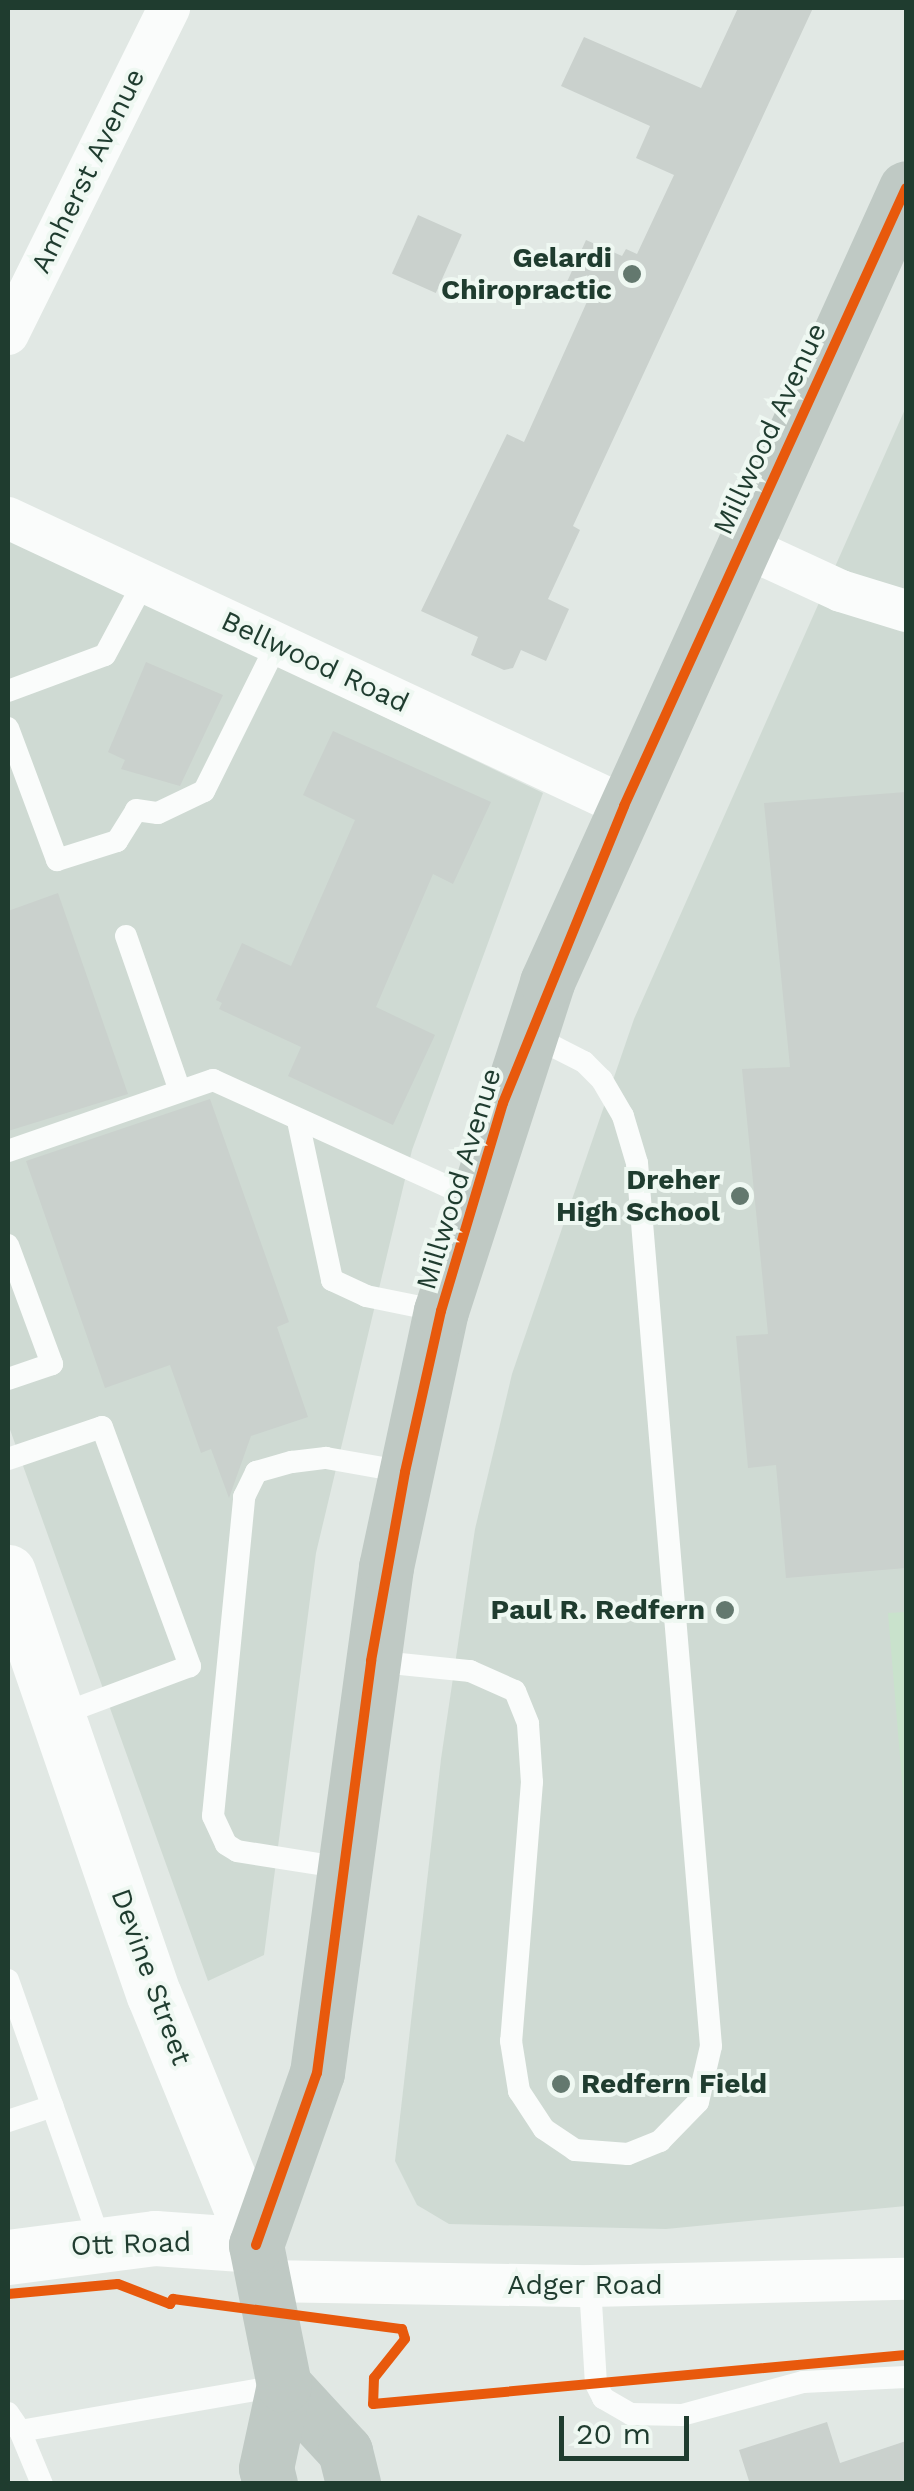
<!DOCTYPE html>
<html>
<head>
<meta charset="utf-8">
<style>
	body { margin:0 }
	#map { position:relative; width:914px; height:2491px; overflow:hidden; background:#e1e8e4; font-family:"Work Sans",sans-serif }
	div>[style] { position:absolute }
	.built>* { inset:0; background:#cfdad3 }
	.green>* { inset:0; background:#c9e2cc }
	.building>* { inset:0; background:#cad1cd; transform-origin:0 0 }
	.service>* { height:22px; margin:-11px; padding:0 11px; transform-origin:11px; border-radius:11px; background:#fafcfb }
	.minor>* { height:42px; margin:-21px; padding:0 21px; transform-origin:21px; border-radius:21px; background:#fafcfb }
	.tertiary>* { height:55px; margin:-27.5px; padding:0 27.5px; transform-origin:27.5px; border-radius:27.5px; background:#fafcfb }
	.secondary>* { height:55px; margin:-27.5px; padding:0 27.5px; transform-origin:27.5px; border-radius:27.5px; background:#fafcfb }
	.primary>* { height:55px; margin:-27.5px; padding:0 27.5px; transform-origin:27.5px; border-radius:27.5px; background:#bfc9c4 }
	.cycleway>* { height:10px; margin:-5px; padding:0 5px; transform-origin:5px; border-radius:5px; background:#e8590c }
	.dots>* { width:28px; height:28px; translate:-50% -50%; box-sizing:border-box; border:5px solid #eff8f2; border-radius:50% }
	span { translate:-50% -50%; white-space:nowrap; text-align:center; line-height:1.15; -webkit-text-stroke:8px #eff8f2; paint-order:stroke }
	.street-label { font-size:28px; color:#1f3c2f }
	.poi-label { font-size:28px; color:#1f3c2f; font-weight:700 }
	.right { translate:-100% -50%; text-align:right }
	.left { translate:0 -50%; text-align:left }
	.frame { position:absolute; inset:0; border:10px solid #1f3c2f; pointer-events:none }
	.scale { position:absolute; left:559px; top:2416px; width:130px; height:45px; box-sizing:border-box; border:5px solid #1f3c2f; border-top:0; padding-left:12px; font-size:30px; line-height:35px; white-space:nowrap; color:#1f3c2f; -webkit-text-stroke:8px #eff8f2; paint-order:stroke }
</style>
</head>
<body>
<div id="map">
	<div class="built">
		<div style="clip-path:polygon(906px 407px,906px 2206px,666px 2229px,449px 2224px,417px 2205px,395px 2161px,441px 1759px,475px 1529px,512px 1374px,634px 1019px)"></div>
		<div style="clip-path:polygon(8px 536px,543px 793px,412px 1150px,316px 1553px,264px 1955px,208px 1981px,8px 1424px)"></div>
	</div>
	<div class="green">
		<div style="clip-path:polygon(906px 1612px,906px 1829px,888px 1613px)"></div>
	</div>
	<div class="building">
		<div style="clip-path:polygon(738px 8px,813px 8px,573px 526px,580px 530px,548px 599px,569px 609px,546px 661px,521px 650px,513px 668px,504px 670px,471px 655px,478px 637px,421px 611px,507px 434px,524px 442px,590px 295px,566px 284px,586px 240px,622px 256px,626px 249px,637px 254px,674px 175px,636px 158px,650px 126px,561px 86px,584px 37px,701px 88px)"></div>
		<div style="left:418px;top:215px;width:48px;height:64px;rotate:24deg"></div>
		<div style="clip-path:polygon(146px 662px,223px 695px,180px 786px,121px 769px,125px 760px,108px 752px)"></div>
		<div style="clip-path:polygon(333px 731px,491px 802px,453px 884px,433px 874px,376px 1007px,435px 1035px,393px 1125px,288px 1076px,301px 1047px,219px 1009px,222px 1003px,216px 1000px,242px 943px,291px 966px,355px 820px,303px 795px)"></div>
		<div style="clip-path:polygon(906px 792px,906px 1568px,786px 1578px,776px 1465px,748px 1468px,736px 1336px,768px 1334px,742px 1069px,790px 1067px,764px 803px)"></div>
		<div style="clip-path:polygon(58px 893px,128px 1094px,8px 1131px,8px 911px)"></div>
		<div style="clip-path:polygon(210px 1099px,289px 1322px,277px 1327px,308px 1417px,251px 1436px,229px 1498px,211px 1449px,201px 1453px,170px 1365px,105px 1388px,26px 1161px)"></div>
		<div style="clip-path:polygon(827px 2422px,840px 2463px,906px 2441px,906px 2484px,750px 2484px,739px 2450px)"></div>
	</div>
	<div class="service">
		<div style="left:8px;top:691px;width:103px;rotate:-20.4deg"></div>
		<div style="left:105px;top:655px;width:83px;rotate:-61.9deg"></div>
		<div style="left:8px;top:728px;width:141px;rotate:69.6deg"></div>
		<div style="left:57px;top:860px;width:63px;rotate:-17.6deg"></div>
		<div style="left:117px;top:841px;width:36px;rotate:-58deg"></div>
		<div style="left:136px;top:810px;width:22px;rotate:8deg"></div>
		<div style="left:158px;top:813px;width:51px;rotate:-25.6deg"></div>
		<div style="left:204px;top:791px;width:164px;rotate:-63.6deg"></div>
		<div style="left:126px;top:936px;width:164px;rotate:70.8deg"></div>
		<div style="left:298px;top:1121px;width:163px;rotate:77.9deg"></div>
		<div style="left:332px;top:1280px;width:38px;rotate:25deg"></div>
		<div style="left:366px;top:1296px;width:76px;rotate:11.5deg"></div>
		<div style="left:8px;top:1151px;width:217px;rotate:-19.1deg"></div>
		<div style="left:213px;top:1080px;width:286px;rotate:24.4deg"></div>
		<div style="left:8px;top:1245px;width:127px;rotate:69.7deg"></div>
		<div style="left:52px;top:1364px;width:46px;rotate:161.2deg"></div>
		<div style="left:8px;top:1459px;width:99px;rotate:-18.8deg"></div>
		<div style="left:102px;top:1427px;width:255px;rotate:69.8deg"></div>
		<div style="left:190px;top:1666px;width:140px;rotate:159.5deg"></div>
		<div style="left:371px;top:1661px;width:100px;rotate:5.8deg"></div>
		<div style="left:470px;top:1671px;width:49px;rotate:24deg"></div>
		<div style="left:515px;top:1691px;width:35px;rotate:68deg"></div>
		<div style="left:528px;top:1724px;width:58px;rotate:86.1deg"></div>
		<div style="left:532px;top:1782px;width:260px;rotate:94.6deg"></div>
		<div style="left:511px;top:2041px;width:51px;rotate:80.9deg"></div>
		<div style="left:519px;top:2091px;width:45px;rotate:56.7deg"></div>
		<div style="left:544px;top:2129px;width:37px;rotate:34deg"></div>
		<div style="left:575px;top:2150px;width:53px;rotate:4.3deg"></div>
		<div style="left:628px;top:2154px;width:35px;rotate:-22deg"></div>
		<div style="left:660px;top:2141px;width:54px;rotate:-45.7deg"></div>
		<div style="left:698px;top:2102px;width:57px;rotate:-76.9deg"></div>
		<div style="left:711px;top:2046px;width:886px;rotate:-94.79deg"></div>
		<div style="left:637px;top:1163px;width:49px;rotate:-106.6deg"></div>
		<div style="left:623px;top:1116px;width:42px;rotate:-120.3deg"></div>
		<div style="left:602px;top:1080px;width:25px;rotate:-135deg"></div>
		<div style="left:584px;top:1062px;width:62px;rotate:-153deg"></div>
		<div style="left:344px;top:1868px;width:108px;rotate:-171deg"></div>
		<div style="left:237px;top:1851px;width:13px;rotate:-148deg"></div>
		<div style="left:226px;top:1844px;width:31px;rotate:-115deg"></div>
		<div style="left:213px;top:1816px;width:321px;rotate:-84.4deg"></div>
		<div style="left:244px;top:1497px;width:28px;rotate:-64deg"></div>
		<div style="left:256px;top:1472px;width:37px;rotate:-16deg"></div>
		<div style="left:292px;top:1462px;width:34px;rotate:-7deg"></div>
		<div style="left:326px;top:1458px;width:80px;rotate:10deg"></div>
		<div style="left:8px;top:1980px;width:277px;rotate:70.6deg"></div>
		<div style="left:8px;top:2121px;width:47px;rotate:-18.4deg"></div>
		<div style="left:590px;top:2286px;width:98px;rotate:86.5deg"></div>
		<div style="left:596px;top:2384px;width:16px;rotate:63deg"></div>
		<div style="left:603px;top:2398px;width:32px;rotate:30deg"></div>
		<div style="left:631px;top:2414px;width:51px;rotate:1.1deg"></div>
		<div style="left:682px;top:2415px;width:125px;rotate:-15.3deg"></div>
		<div style="left:803px;top:2382px;width:103px;rotate:-2.8deg"></div>
		<div style="left:8px;top:2413px;width:22px;rotate:56deg"></div>
		<div style="left:20px;top:2431px;width:268px;rotate:-9.9deg"></div>
		<div style="left:20px;top:2431px;width:57px;rotate:67.5deg"></div>
	</div>
	<div class="minor">
		<div style="left:8px;top:334px;width:364px;rotate:-63.7deg"></div>
		<div style="left:8px;top:518px;width:680px;rotate:25.06deg"></div>
		<div style="left:741px;top:545px;width:110px;rotate:24.7deg"></div>
		<div style="left:841px;top:591px;width:68px;rotate:17.1deg"></div>
		<div style="left:263px;top:2281px;width:327px;rotate:0.9deg"></div>
		<div style="left:590px;top:2286px;width:316px;rotate:-1.3deg"></div>
	</div>
	<div class="tertiary">
		<div style="left:8px;top:2257px;width:148px;rotate:-7.4deg"></div>
		<div style="left:155px;top:2238px;width:101px;rotate:4deg"></div>
	</div>
	<div class="secondary">
		<div style="left:8px;top:1572px;width:447px;rotate:71deg"></div>
		<div style="left:154px;top:1995px;width:270px;rotate:67.8deg"></div>
	</div>
	<div class="primary">
		<div style="left:284px;top:2385px;width:90px;rotate:47.3deg"></div>
		<div style="left:345px;top:2451px;width:34px;rotate:76deg"></div>
		<div style="left:270px;top:2484px;width:16px;rotate:-104deg"></div>
		<div style="left:266px;top:2468px;width:85px;rotate:-77.8deg"></div>
		<div style="left:284px;top:2385px;width:143px;rotate:-101.3deg"></div>
		<div style="left:256px;top:2245px;width:182px;rotate:-70.5deg"></div>
		<div style="left:317px;top:2073px;width:511px;rotate:-82.23deg"></div>
		<div style="left:386px;top:1567px;width:262px;rotate:-77.9deg"></div>
		<div style="left:441px;top:1311px;width:346px;rotate:-72.1deg"></div>
		<div style="left:547px;top:982px;width:871px;rotate:-65.67deg"></div>
	</div>
	<div class="cycleway">
		<div style="left:256px;top:2245px;width:182px;rotate:-70.5deg"></div>
		<div style="left:317px;top:2073px;width:416px;rotate:-82.5deg"></div>
		<div style="left:371px;top:1661px;width:192px;rotate:-79.8deg"></div>
		<div style="left:405px;top:1472px;width:165px;rotate:-77.4deg"></div>
		<div style="left:441px;top:1311px;width:217px;rotate:-73.4deg"></div>
		<div style="left:503px;top:1103px;width:321px;rotate:-67.8deg"></div>
		<div style="left:624px;top:806px;width:679px;rotate:-65.47deg"></div>
		<div style="left:8px;top:2294px;width:110px;rotate:-5.2deg"></div>
		<div style="left:118px;top:2284px;width:56px;rotate:21deg"></div>
		<div style="left:170px;top:2304px;width:6px;rotate:-59deg"></div>
		<div style="left:173px;top:2299px;width:231px;rotate:7.5deg"></div>
		<div style="left:402px;top:2329px;width:10px;rotate:73deg"></div>
		<div style="left:405px;top:2339px;width:50px;rotate:128.5deg"></div>
		<div style="left:374px;top:2378px;width:26px;rotate:92deg"></div>
		<div style="left:373px;top:2404px;width:535px;rotate:-5.25deg"></div>
	</div>
	<div class="dots">
		<div style="left:632px;top:274px;background:#63786e"></div>
		<div style="left:740px;top:1196px;background:#63786e"></div>
		<div style="left:725px;top:1610px;background:#63786e"></div>
		<div style="left:561px;top:2084px;background:#63786e"></div>
	</div>
	<div class="street-label">
		<span style="left:88px;top:171px;rotate:-64deg">Amherst Avenue</span>
		<span style="left:770px;top:429px;rotate:-65deg">Millwood Avenue</span>
		<span style="left:315px;top:662px;rotate:25deg">Bellwood Road</span>
		<span style="left:459px;top:1179px;rotate:-73deg">Millwood Avenue</span>
		<span style="left:151px;top:1977px;rotate:70deg">Devine Street</span>
		<span style="left:131px;top:2244px;rotate:-2deg">Ott Road</span>
		<span style="left:585px;top:2285px">Adger Road</span>
	</div>
	<div class="poi-label">
		<span class="right" style="left:612px;top:274px">Gelardi<br>Chiropractic</span>
		<span class="right" style="left:720px;top:1196px">Dreher<br>High School</span>
		<span class="right" style="left:705px;top:1610px">Paul R. Redfern</span>
		<span class="left" style="left:581px;top:2084px">Redfern Field</span>
	</div>
	<div class="frame"></div>
	<div class="scale">20 m</div>
</div>
</body>
</html>
